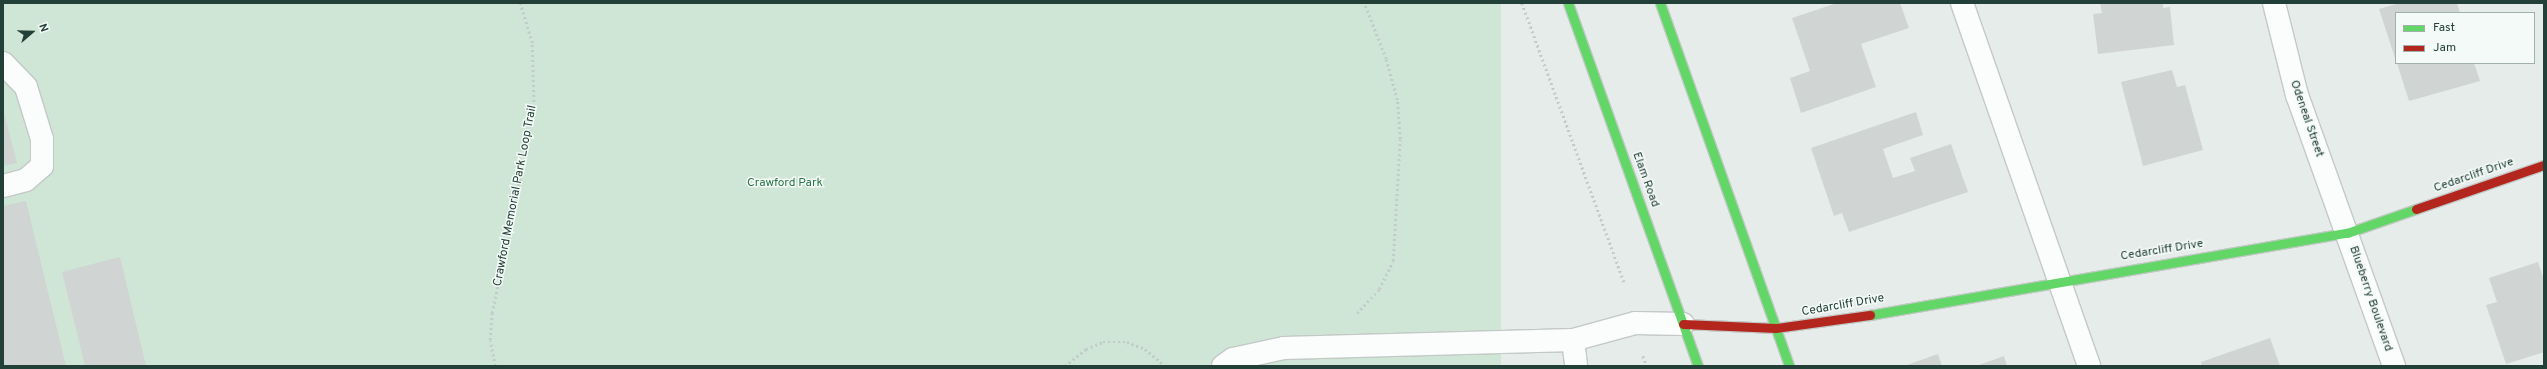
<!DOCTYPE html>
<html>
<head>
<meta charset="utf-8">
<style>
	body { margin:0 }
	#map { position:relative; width:2547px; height:369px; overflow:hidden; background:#e6ece9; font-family:Overpass,sans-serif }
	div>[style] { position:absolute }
	.green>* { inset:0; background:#cfe5d6; transform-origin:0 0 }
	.building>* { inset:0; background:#d0d5d3 }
	.path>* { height:2.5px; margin-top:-1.25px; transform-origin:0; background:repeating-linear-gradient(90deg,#c2cbc8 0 2px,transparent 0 5px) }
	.roads { filter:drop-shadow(1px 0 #c3c9c6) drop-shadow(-1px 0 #c3c9c6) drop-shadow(0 1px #c3c9c6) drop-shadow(0 -1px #c3c9c6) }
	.lane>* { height:22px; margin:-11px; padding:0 11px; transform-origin:11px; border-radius:11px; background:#fbfcfc }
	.street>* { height:22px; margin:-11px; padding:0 11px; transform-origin:11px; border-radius:11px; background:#fbfcfc }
	.fast>* { height:9px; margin:-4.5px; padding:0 4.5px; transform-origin:4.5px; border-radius:4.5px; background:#63d668 }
	.jam>* { height:9px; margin:-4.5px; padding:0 4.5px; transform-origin:4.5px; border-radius:4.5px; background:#b3261e }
	span { translate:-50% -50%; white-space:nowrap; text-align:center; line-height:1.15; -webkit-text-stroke:3px #f4faf7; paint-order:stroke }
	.street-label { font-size:12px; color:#234038 }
	.park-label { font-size:12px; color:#2c7749 }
	.frame { position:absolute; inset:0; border:4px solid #234038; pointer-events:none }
	.legend { position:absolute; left:2395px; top:12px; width:140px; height:52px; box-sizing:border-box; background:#f4faf7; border:1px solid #a0b0ab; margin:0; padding:5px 7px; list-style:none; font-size:12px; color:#234038 }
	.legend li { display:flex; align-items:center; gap:8px; height:20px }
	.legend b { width:20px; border:1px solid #a0b0ab }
	.north { position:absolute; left:12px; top:12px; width:40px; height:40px; -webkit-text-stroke:3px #f4faf7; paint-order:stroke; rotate:70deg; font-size:11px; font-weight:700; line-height:16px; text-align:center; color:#234038 }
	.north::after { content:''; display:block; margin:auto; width:14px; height:18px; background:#234038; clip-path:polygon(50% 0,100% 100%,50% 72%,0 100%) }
</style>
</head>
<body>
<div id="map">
	<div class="green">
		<div style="left:3px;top:3px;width:1498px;height:363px"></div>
	</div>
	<div class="building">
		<div style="clip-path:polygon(1837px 3px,1900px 3px,1909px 28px,1861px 44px,1876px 87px,1801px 113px,1790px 78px,1810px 71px,1792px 18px)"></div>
		<div style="clip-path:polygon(2100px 3px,2163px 3px,2163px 8px,2170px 7px,2174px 45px,2098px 54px,2093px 14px,2102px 13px)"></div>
		<div style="clip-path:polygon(2400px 3px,2457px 3px,2460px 13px,2396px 13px,2396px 61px,2379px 9px)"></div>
		<div style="clip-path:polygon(2397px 63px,2474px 63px,2480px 81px,2409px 101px)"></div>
		<div style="clip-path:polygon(2172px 70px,2177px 87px,2185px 85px,2203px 150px,2143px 166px,2121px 82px)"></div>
		<div style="clip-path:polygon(3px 109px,17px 163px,3px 166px)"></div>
		<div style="clip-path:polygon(1916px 112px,1923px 135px,1883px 149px,1893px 178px,1915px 171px,1910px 158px,1951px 144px,1968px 192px,1849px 232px,1842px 213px,1834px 216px,1811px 148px)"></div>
		<div style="clip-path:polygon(26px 201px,66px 366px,3px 366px,3px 206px)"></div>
		<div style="clip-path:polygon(120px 257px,146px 366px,85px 366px,62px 272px)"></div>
		<div style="clip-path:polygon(2538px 262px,2544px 280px,2544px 352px,2506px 364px,2486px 305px,2497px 302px,2489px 278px)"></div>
		<div style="clip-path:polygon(2270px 338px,2280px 366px,2202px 366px,2201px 362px)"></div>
		<div style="clip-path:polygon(1938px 354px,1942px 366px,1904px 366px)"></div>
		<div style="clip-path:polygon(2004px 356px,2007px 366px,1976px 366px)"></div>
	</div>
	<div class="path">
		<div style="left:1522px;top:3px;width:299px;rotate:69.9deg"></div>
		<div style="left:1357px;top:313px;width:33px;rotate:-47deg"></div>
		<div style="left:1379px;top:289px;width:31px;rotate:-63deg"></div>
		<div style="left:1393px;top:261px;width:122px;rotate:-86.7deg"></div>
		<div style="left:1400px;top:139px;width:39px;rotate:-94deg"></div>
		<div style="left:1397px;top:100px;width:42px;rotate:-105deg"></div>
		<div style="left:1386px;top:59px;width:60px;rotate:-111.4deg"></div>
		<div style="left:1643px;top:356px;width:11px;rotate:68deg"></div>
		<div style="left:495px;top:366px;width:26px;rotate:-101deg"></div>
		<div style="left:490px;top:340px;width:27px;rotate:-86deg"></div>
		<div style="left:492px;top:313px;width:205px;rotate:-78.2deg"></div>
		<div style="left:534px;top:112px;width:69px;rotate:-91.7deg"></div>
		<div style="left:532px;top:43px;width:42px;rotate:-106.7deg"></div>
		<div style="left:1065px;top:366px;width:27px;rotate:-39deg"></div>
		<div style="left:1086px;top:349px;width:18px;rotate:-22deg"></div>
		<div style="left:1103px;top:342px;width:24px"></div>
		<div style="left:1127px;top:342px;width:19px;rotate:21deg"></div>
		<div style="left:1145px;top:349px;width:26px;rotate:40deg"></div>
	</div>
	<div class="roads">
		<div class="lane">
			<div style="left:1962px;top:3px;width:385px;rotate:70.7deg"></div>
			<div style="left:3px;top:63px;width:33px;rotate:46deg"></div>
			<div style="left:26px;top:87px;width:54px;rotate:72.9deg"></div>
			<div style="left:42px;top:139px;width:27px;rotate:90deg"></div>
			<div style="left:42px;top:166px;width:21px;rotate:139deg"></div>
			<div style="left:26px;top:180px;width:24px;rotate:165deg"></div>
			<div style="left:1573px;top:340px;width:26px;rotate:83deg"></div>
			<div style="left:1223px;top:366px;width:12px;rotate:-35deg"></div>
			<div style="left:1233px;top:359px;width:52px;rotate:-12.2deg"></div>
			<div style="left:1284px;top:348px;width:289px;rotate:-1.6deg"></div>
			<div style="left:1573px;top:340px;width:64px;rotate:-15.3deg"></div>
			<div style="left:1635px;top:323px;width:48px;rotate:1.2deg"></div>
		</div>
		<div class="street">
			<div style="left:2274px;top:3px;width:95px;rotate:76deg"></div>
			<div style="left:2297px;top:95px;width:288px;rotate:70.3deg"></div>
		</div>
		<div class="fast">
			<div style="left:1568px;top:3px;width:386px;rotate:70.3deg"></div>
			<div style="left:1660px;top:3px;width:385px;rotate:70.4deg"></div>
			<div style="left:1870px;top:315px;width:484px;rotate:-9.8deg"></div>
			<div style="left:2347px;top:233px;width:73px;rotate:-19.2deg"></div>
		</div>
		<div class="jam">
			<div style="left:2416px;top:209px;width:135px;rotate:-19deg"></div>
			<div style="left:1683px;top:324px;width:93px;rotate:2.5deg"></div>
			<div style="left:1776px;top:328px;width:95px;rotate:-7.9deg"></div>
		</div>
	</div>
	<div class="street-label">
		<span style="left:2306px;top:119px;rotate:71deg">Odeneal Street</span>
		<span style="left:2474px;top:176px;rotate:-19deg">Cedarcliff Drive</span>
		<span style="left:1645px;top:180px;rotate:70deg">Elam Road</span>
		<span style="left:516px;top:196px;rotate:-79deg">Crawford Memorial Park Loop Trail</span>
		<span style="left:2162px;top:251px;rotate:-9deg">Cedarcliff Drive</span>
		<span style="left:2370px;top:299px;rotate:71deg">Blueberry Boulevard</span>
		<span style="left:1843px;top:306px;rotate:-10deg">Cedarcliff Drive</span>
	</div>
	<div class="park-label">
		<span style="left:785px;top:184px">Crawford Park</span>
	</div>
	<div class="frame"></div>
	<ul class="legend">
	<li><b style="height:5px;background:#63d668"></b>Fast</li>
	<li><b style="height:5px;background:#b3261e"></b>Jam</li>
	</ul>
	<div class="north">N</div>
</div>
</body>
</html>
